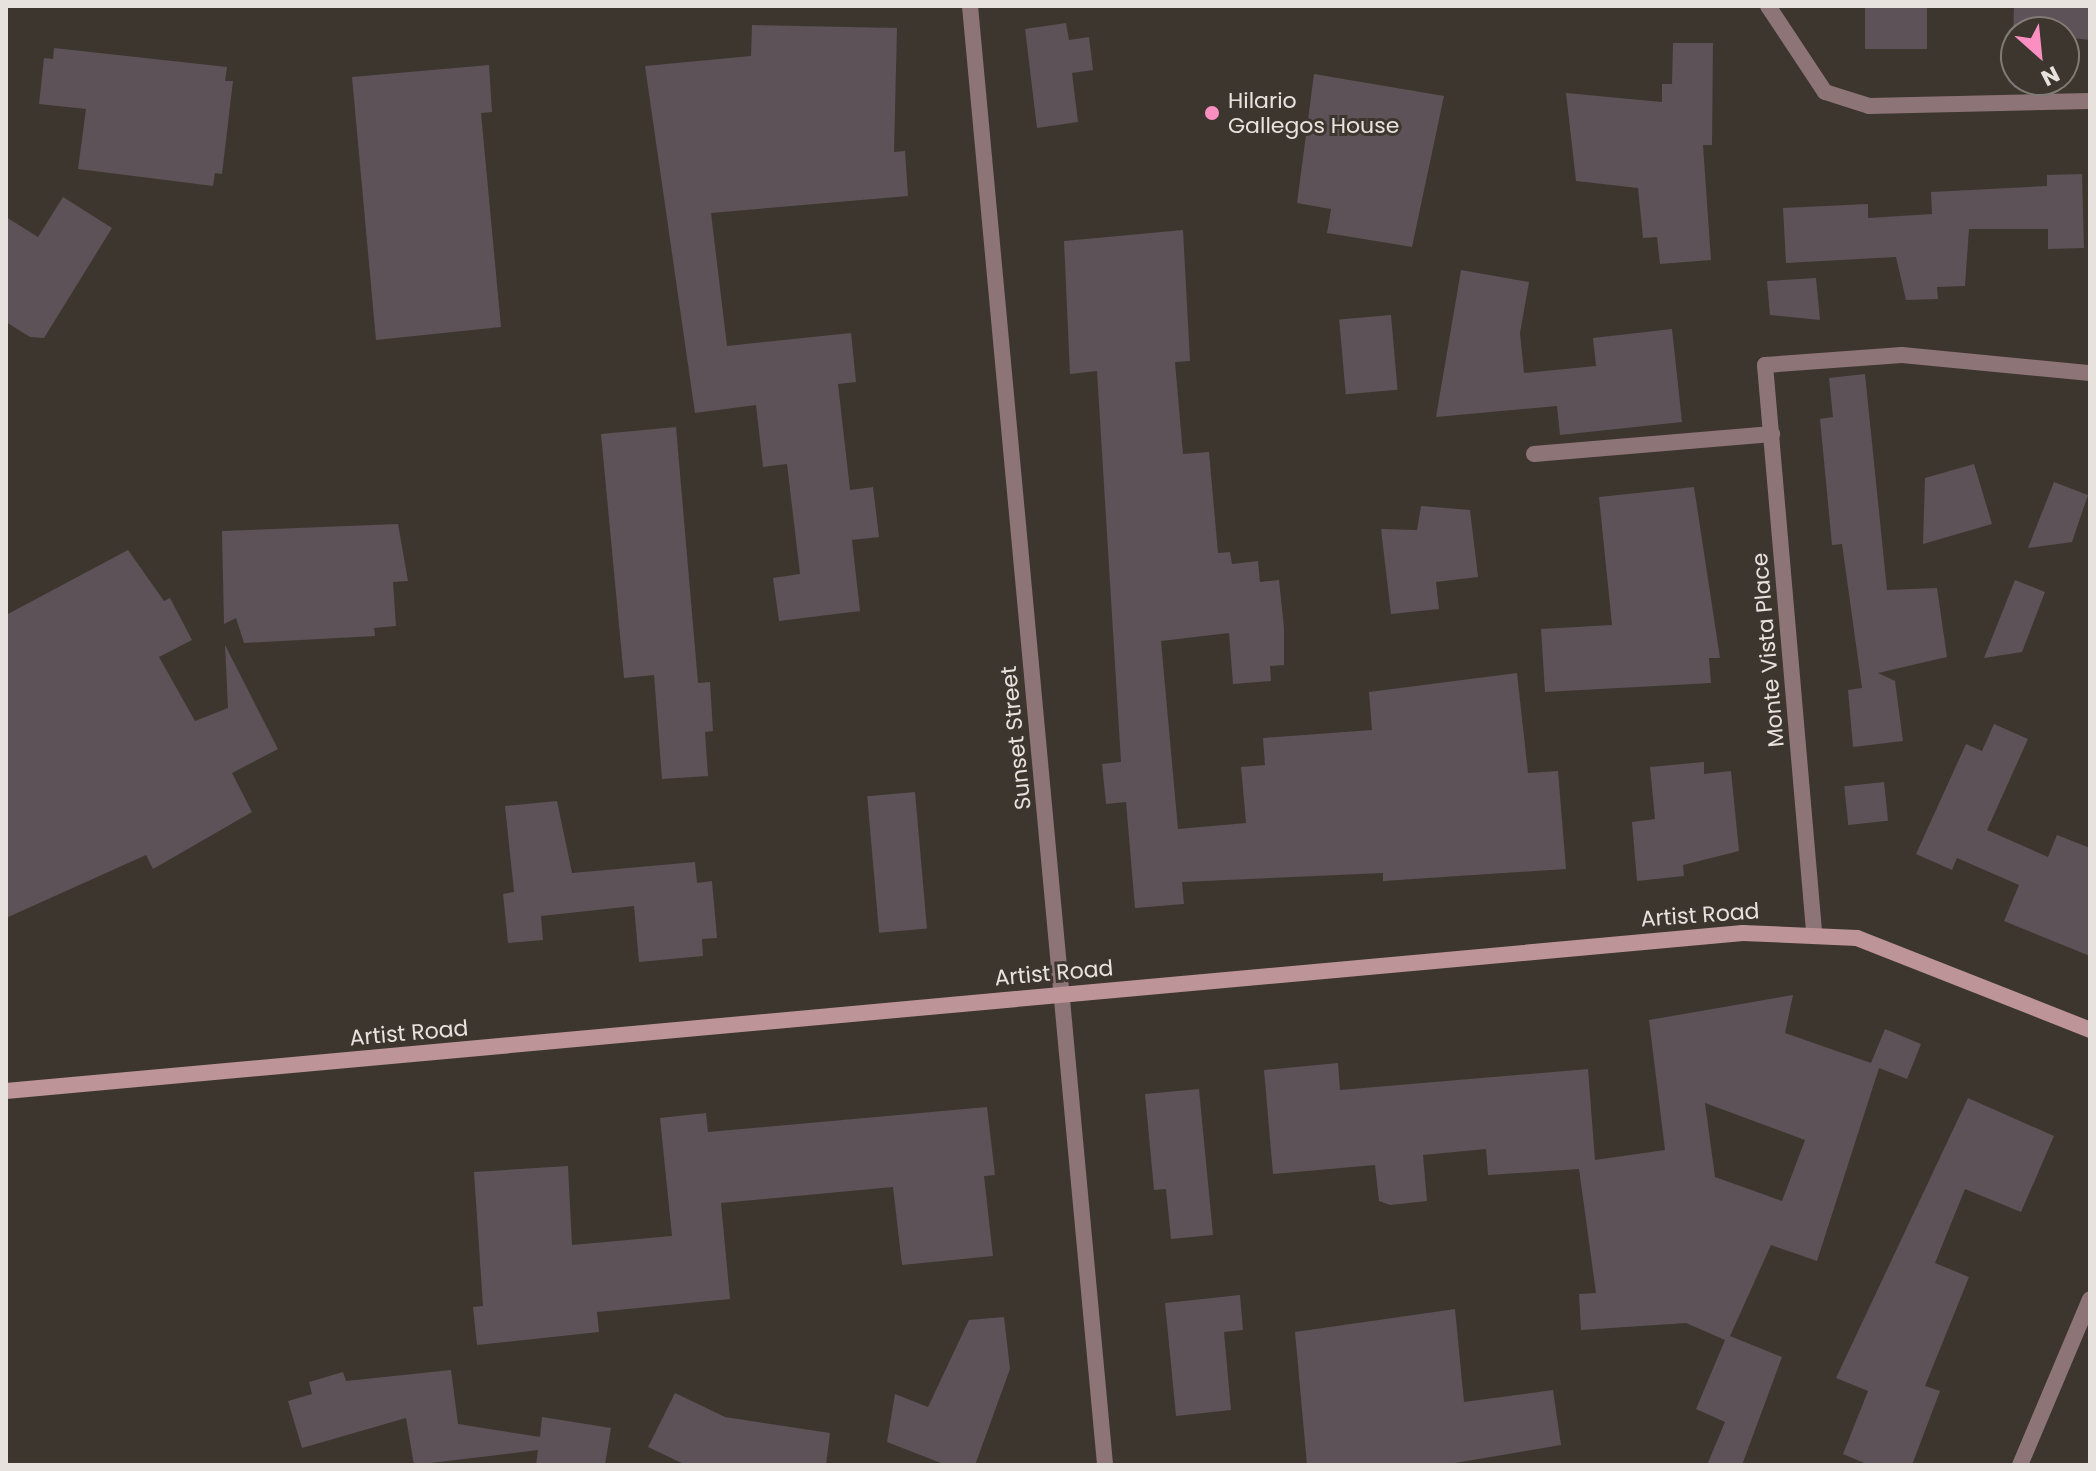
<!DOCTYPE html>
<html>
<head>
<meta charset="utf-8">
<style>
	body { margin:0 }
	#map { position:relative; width:2096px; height:1471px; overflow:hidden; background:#3d362f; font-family:Poppins,sans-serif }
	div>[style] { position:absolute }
	.building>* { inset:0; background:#5c5257; transform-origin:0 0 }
	.service>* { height:16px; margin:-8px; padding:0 8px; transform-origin:8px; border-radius:8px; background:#8d7476 }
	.minor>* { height:16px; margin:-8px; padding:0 8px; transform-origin:8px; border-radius:8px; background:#8d7476 }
	.tertiary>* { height:16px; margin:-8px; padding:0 8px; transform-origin:8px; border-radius:8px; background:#8d7476 }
	.secondary>* { height:16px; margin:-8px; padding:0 8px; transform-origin:8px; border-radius:8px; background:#bd9599 }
	.dots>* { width:22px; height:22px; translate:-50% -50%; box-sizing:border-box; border:4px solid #3d362f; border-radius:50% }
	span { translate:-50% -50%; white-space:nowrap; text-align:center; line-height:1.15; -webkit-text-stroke:6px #3d362f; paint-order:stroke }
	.poi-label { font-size:22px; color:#e8e2de }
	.left { translate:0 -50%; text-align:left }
	.street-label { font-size:22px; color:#e8e2de }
	.frame { position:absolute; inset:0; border:8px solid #e8e2de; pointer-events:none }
	.north { position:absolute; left:2000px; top:16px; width:80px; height:80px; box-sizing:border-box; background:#3d362f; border:2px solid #817b75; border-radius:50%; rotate:153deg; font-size:22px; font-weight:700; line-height:32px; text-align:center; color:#e8e2de }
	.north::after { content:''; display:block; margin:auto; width:28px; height:36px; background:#fc8fc2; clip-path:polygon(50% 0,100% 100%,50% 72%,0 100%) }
</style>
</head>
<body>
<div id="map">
	<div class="building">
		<div style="left:1865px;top:6px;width:62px;height:43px"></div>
		<div style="clip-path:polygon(2014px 6px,2090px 6px,2090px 40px,2016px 32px,2013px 41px)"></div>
		<div style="clip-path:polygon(1066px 23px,1069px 40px,1089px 37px,1093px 70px,1072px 73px,1078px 122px,1037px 128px,1025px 29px)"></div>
		<div style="clip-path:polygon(752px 25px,897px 28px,894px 152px,905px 151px,908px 196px,711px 213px,727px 346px,851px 333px,856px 382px,838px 384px,850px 490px,873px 487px,879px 537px,852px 540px,860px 611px,779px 621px,773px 578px,800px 574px,787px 464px,763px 467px,756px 405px,695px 413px,645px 66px,751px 56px)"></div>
		<div style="clip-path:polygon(1673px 43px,1713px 43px,1712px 145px,1703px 145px,1711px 260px,1660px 264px,1657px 237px,1643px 238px,1638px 188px,1576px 181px,1566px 93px,1662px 102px,1662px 84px,1672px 84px)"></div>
		<div style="clip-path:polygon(54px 48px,227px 67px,225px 81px,233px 81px,222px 174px,215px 173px,213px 186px,78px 169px,86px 109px,39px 104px,44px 58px,53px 59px)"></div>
		<div style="clip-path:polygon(489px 65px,492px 112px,481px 113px,501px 327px,376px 340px,352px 77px)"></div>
		<div style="clip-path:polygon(1314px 74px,1444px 96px,1412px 247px,1327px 233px,1331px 209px,1297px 203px)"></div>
		<div style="clip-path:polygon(2082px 174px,2084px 248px,2048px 249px,2048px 229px,1969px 229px,1965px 286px,1937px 287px,1938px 299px,1906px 300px,1896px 257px,1786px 263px,1783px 208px,1868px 204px,1868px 218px,1932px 214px,1931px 192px,2047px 186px,2047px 175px)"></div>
		<div style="clip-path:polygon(63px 197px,112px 228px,44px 338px,30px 337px,6px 322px,6px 217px,38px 237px)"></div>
		<div style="clip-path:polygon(1183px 230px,1190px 361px,1175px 362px,1183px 454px,1209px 452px,1218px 553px,1230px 552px,1232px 564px,1258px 561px,1260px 582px,1279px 580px,1284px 628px,1284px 665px,1270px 666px,1271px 681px,1233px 684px,1229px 633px,1161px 641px,1178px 829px,1246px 823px,1241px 767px,1265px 765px,1263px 738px,1372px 730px,1369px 692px,1517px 673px,1528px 773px,1558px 771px,1566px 869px,1383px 881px,1383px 873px,1182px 882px,1184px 904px,1135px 908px,1126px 802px,1106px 804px,1102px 764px,1121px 762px,1097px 371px,1070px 374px,1064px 241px)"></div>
		<div style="clip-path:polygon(1461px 270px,1529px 282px,1520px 333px,1524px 373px,1596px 366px,1593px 338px,1672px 329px,1682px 422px,1560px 435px,1557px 406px,1436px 417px)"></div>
		<div style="clip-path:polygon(1816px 278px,1820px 320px,1770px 315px,1767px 281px)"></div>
		<div style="left:1391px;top:315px;width:75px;height:52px;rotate:85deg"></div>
		<div style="clip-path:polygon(1865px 374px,1887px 590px,1937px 588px,1947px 657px,1878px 673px,1895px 681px,1903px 741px,1853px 747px,1848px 690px,1862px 688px,1842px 544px,1832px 545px,1820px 419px,1833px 417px,1829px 378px)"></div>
		<div style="clip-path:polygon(676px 427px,698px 683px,710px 682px,713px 731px,705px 732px,708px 776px,662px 779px,654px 675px,624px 678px,601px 434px)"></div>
		<div style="clip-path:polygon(1974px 464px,1992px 524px,1923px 544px,1925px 478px)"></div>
		<div style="clip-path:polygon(2054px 482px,2088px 495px,2072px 542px,2028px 548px)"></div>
		<div style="clip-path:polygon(1694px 487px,1720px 658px,1709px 658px,1711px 683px,1545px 692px,1541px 629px,1612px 625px,1599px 497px)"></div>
		<div style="clip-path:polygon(1421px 506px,1470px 510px,1478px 577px,1436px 582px,1439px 609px,1391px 614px,1381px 529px,1417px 530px)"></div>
		<div style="clip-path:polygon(398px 524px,408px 581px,393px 582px,396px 626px,374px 628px,375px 636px,244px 643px,236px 618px,224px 624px,222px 531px)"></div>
		<div style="clip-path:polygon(128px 550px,164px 601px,170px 598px,192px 640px,159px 657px,195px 721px,228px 708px,225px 645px,278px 749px,232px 773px,252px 812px,153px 869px,146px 855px,6px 918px,6px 615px)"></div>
		<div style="clip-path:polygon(2015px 580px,2045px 592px,2022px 652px,1984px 658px)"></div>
		<div style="clip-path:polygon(1994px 724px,2028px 739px,1987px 830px,2048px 857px,2057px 835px,2090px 848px,2090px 956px,2004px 921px,2019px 885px,1957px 858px,1952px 870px,1916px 854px,1966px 744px,1982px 751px)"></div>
		<div style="clip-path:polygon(1704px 762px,1704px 774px,1731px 771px,1739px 851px,1683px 865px,1684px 876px,1637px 881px,1632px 822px,1655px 819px,1650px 767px)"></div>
		<div style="left:1884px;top:782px;width:39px;height:40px;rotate:84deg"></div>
		<div style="left:915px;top:792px;width:137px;height:48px;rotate:85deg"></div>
		<div style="clip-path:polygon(557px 801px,572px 873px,695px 862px,697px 883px,712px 881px,717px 938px,702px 939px,703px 956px,639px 962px,634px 906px,541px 916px,543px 940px,508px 943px,503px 894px,514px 892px,505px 806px)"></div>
		<div style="clip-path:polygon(evenodd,1793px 995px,1785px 1033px,1871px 1063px,1885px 1029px,1921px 1044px,1907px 1079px,1879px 1068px,1817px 1261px,1771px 1245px,1730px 1336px,1782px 1357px,1742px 1465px,1707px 1465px,1725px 1422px,1696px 1409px,1725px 1340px,1686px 1323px,1581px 1330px,1579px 1294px,1596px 1293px,1579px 1169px,1488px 1175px,1486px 1149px,1423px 1155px,1427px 1201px,1390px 1205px,1379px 1201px,1375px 1165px,1273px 1174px,1264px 1070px,1338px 1063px,1340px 1090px,1588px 1069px,1595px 1160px,1665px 1150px,1649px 1020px,1793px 995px,1705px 1103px,1805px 1140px,1782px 1201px,1715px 1177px,1705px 1103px)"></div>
		<div style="clip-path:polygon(1199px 1089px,1213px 1235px,1171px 1239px,1166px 1189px,1154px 1190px,1145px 1094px)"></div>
		<div style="clip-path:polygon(1968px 1098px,2054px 1136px,2021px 1212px,1965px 1189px,1935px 1263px,1969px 1277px,1925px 1386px,1940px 1391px,1912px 1465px,1869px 1465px,1843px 1454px,1868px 1391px,1836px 1378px)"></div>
		<div style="clip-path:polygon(987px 1107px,995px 1175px,984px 1176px,993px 1256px,902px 1265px,893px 1187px,721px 1203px,730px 1299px,597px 1312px,599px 1332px,477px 1345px,473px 1307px,483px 1306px,474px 1172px,568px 1166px,572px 1245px,672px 1236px,660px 1118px,706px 1113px,708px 1132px)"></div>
		<div style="clip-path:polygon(1240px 1295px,1243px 1330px,1224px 1332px,1231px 1410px,1176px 1416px,1165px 1303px)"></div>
		<div style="clip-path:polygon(1455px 1309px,1464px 1402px,1553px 1390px,1561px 1445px,1443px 1465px,1307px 1465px,1295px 1332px)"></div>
		<div style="clip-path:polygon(1004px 1317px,1010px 1369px,975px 1465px,946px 1465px,887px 1442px,895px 1394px,928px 1407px,969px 1320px)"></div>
		<div style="clip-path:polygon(451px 1370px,458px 1424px,540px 1437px,542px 1417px,611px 1428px,605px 1465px,536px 1465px,538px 1450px,414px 1465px,406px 1418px,302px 1448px,288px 1401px,312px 1394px,309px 1382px,343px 1372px,346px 1381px)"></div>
		<div style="clip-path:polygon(675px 1393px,725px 1417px,830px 1433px,826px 1465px,686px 1465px,648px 1447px)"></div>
	</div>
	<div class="service">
		<div style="left:1765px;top:365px;width:137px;rotate:-4.2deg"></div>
		<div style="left:1902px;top:355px;width:189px;rotate:5.5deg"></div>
		<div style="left:1534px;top:454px;width:239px;rotate:-4.8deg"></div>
	</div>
	<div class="minor">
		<div style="left:970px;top:6px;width:1465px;rotate:84.71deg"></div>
		<div style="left:1768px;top:6px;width:103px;rotate:56.5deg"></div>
		<div style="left:1825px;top:92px;width:46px;rotate:17.7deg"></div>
		<div style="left:1869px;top:106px;width:221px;rotate:-1.3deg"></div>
		<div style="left:1765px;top:365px;width:568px;rotate:85.05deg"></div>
	</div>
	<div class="tertiary">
		<div style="left:2020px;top:1465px;width:180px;rotate:-67.1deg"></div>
	</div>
	<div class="secondary">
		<div style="left:6px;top:1091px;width:1744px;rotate:-5.2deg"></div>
		<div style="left:1743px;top:933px;width:114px;rotate:2.5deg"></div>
		<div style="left:1857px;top:938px;width:251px;rotate:21.5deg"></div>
	</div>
	<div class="dots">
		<div style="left:1212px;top:113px;background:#fc8fc2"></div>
	</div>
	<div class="poi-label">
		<span class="left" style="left:1228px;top:113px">Hilario<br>Gallegos House</span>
	</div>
	<div class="street-label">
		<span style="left:1768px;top:650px;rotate:-95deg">Monte Vista Place</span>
		<span style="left:1016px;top:738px;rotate:-96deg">Sunset Street</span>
		<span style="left:1700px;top:915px;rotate:-4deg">Artist Road</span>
		<span style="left:1054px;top:973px;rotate:-5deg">Artist Road</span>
		<span style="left:409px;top:1033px;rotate:-5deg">Artist Road</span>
	</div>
	<div class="frame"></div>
	<div class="north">N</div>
</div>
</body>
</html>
